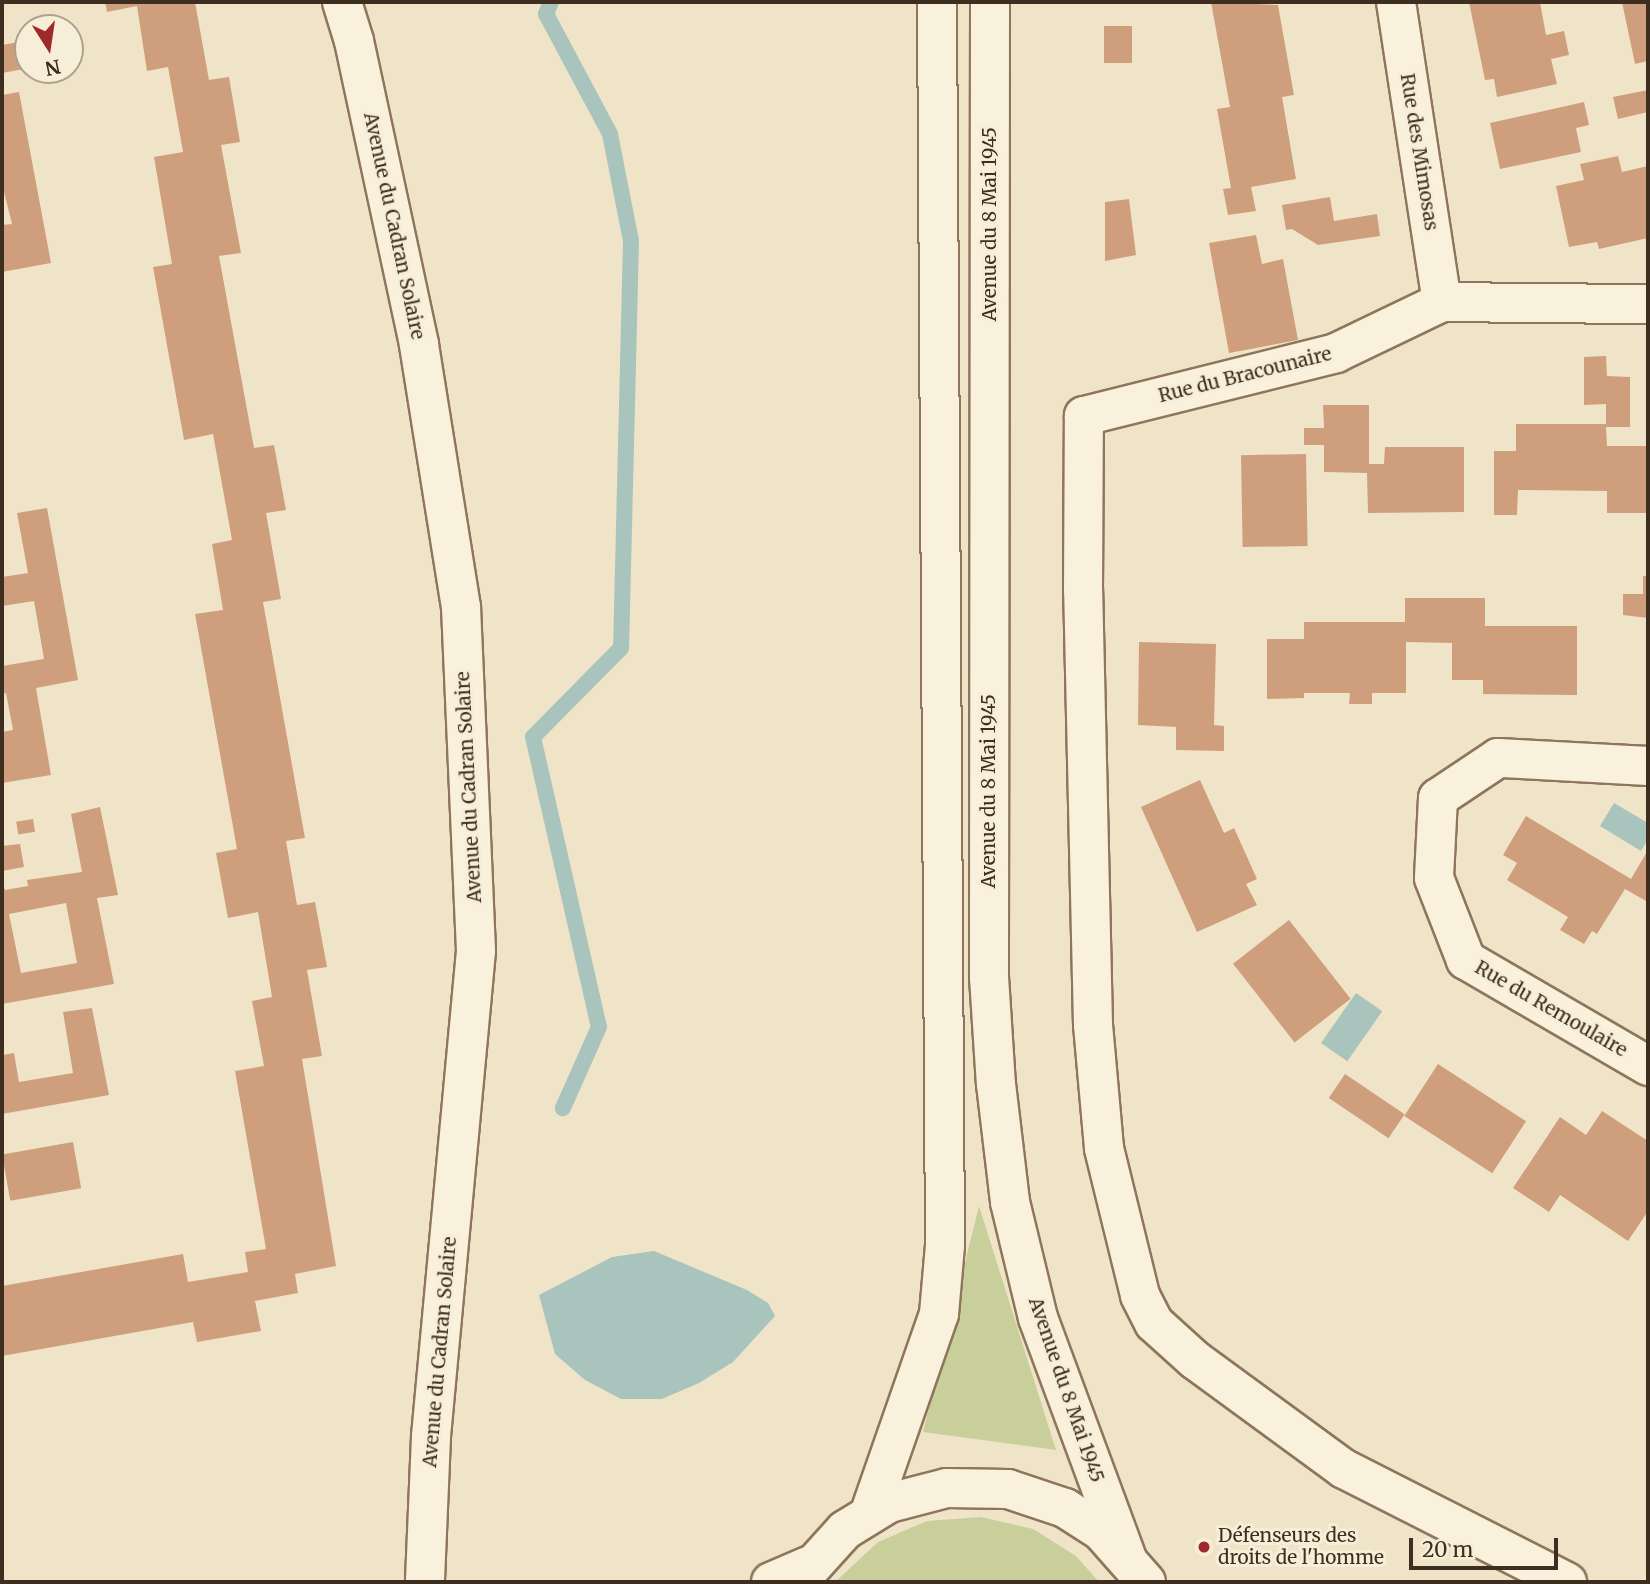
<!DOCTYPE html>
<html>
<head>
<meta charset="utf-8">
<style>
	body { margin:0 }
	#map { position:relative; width:1650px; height:1584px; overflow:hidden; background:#f0e4c8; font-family:Merriweather,serif }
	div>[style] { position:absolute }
	.green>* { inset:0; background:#c9cf9b }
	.water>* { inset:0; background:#a9c4bc; transform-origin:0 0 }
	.stream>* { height:16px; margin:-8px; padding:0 8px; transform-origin:8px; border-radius:8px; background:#a9c4bc }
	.building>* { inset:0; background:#cf9f7d; transform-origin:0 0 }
	.roads { filter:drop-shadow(2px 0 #8d765c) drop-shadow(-2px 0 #8d765c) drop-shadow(0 2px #8d765c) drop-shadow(0 -2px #8d765c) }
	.minor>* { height:38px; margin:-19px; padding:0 19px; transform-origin:19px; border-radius:19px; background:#faf1dc }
	.secondary>* { height:38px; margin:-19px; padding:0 19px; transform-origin:19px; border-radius:19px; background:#faf1dc }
	.dots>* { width:19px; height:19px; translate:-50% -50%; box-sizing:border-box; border:4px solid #f7eed8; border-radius:50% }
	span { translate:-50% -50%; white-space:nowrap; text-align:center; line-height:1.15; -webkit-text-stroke:6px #f7eed8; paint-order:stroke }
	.street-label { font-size:19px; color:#3d2e20 }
	.poi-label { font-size:19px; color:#3d2e20 }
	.left { translate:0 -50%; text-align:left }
	.frame { position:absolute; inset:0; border:4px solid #3d2e20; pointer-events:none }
	.north { position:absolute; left:14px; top:14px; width:70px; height:70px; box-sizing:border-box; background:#f7eed8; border:2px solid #ada18e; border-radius:50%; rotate:168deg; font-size:19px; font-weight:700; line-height:28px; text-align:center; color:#3d2e20 }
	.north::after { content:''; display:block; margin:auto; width:24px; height:32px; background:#9e2a2b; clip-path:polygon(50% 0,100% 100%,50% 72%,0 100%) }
	.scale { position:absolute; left:1409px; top:1538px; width:149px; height:32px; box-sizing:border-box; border:4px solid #3d2e20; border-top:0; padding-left:9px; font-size:21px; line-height:24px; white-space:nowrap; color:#3d2e20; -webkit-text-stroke:5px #f7eed8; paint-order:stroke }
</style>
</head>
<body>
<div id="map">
	<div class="green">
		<div style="clip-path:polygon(979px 1206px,1056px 1450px,923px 1432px)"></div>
		<div style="clip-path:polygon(981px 1517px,1033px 1529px,1076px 1556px,1099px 1582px,835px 1582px,878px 1542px,927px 1521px)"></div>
	</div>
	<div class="water">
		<div style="clip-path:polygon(1614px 803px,1648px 823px,1648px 839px,1641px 851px,1600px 826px)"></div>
		<div style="left:1356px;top:993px;width:32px;height:61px;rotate:35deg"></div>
		<div style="clip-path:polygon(654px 1251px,747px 1290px,768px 1303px,775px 1316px,733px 1362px,699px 1383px,662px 1399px,621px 1399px,585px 1380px,555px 1354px,539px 1295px,612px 1257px)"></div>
	</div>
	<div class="stream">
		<div style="left:551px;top:2px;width:13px;rotate:113deg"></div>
		<div style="left:546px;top:14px;width:136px;rotate:61.9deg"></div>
		<div style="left:610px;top:134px;width:109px;rotate:78.9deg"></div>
		<div style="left:631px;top:241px;width:407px;rotate:91.4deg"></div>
		<div style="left:621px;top:648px;width:125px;rotate:134.7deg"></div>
		<div style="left:533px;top:737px;width:297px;rotate:77.2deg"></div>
		<div style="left:599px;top:1027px;width:89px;rotate:114deg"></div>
	</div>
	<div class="building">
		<div style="clip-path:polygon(105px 2px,195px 2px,209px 80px,229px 77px,240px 142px,221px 145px,241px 253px,219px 256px,254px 448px,274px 445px,286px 510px,266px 513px,281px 599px,263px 602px,305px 838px,286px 841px,297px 905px,315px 902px,327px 967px,307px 970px,322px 1056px,302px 1059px,336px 1266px,295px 1274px,298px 1293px,255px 1301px,261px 1331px,197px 1342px,193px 1322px,2px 1356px,2px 1286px,183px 1254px,188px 1282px,248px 1272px,245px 1252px,266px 1249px,235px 1071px,264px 1066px,252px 1001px,272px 997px,258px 912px,228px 918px,216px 853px,237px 849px,195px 614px,223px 610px,212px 544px,232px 540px,213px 434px,184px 440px,153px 267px,172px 264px,154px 157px,183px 152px,168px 67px,147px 71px,137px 6px,107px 12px)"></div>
		<div style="clip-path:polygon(1211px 2px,1278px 5px,1294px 95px,1282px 97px,1296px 179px,1251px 187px,1256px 211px,1228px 215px,1223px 189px,1231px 188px,1217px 109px,1230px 107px)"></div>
		<div style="clip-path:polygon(1469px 2px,1540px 2px,1546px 35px,1564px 31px,1569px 55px,1551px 59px,1557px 84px,1497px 97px,1494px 79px,1485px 80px)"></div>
		<div style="clip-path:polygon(1622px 2px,1648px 2px,1648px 61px,1635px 64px)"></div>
		<div style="left:1104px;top:26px;width:28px;height:37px"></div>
		<div style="clip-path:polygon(19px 42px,24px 69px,2px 73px,2px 45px)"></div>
		<div style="clip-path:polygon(1648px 90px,1648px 112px,1618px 119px,1613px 97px)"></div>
		<div style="clip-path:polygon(19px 92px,51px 263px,2px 272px,2px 225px,12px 224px,2px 184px,2px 95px)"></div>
		<div style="clip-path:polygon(1584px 102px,1589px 125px,1576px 128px,1581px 152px,1500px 169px,1490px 123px)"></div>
		<div style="clip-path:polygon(1618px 156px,1622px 172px,1648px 166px,1648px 238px,1599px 249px,1597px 242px,1569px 247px,1556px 186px,1584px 180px,1580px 164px)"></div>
		<div style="clip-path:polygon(1330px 197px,1334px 221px,1377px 214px,1380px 236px,1318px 245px,1292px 229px,1286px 230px,1282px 205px)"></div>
		<div style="clip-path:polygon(1129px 199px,1136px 255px,1105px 261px,1105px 202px)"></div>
		<div style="clip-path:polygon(1256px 235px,1262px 264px,1283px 259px,1298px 340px,1229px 353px,1209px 243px)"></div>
		<div style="clip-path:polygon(1606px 356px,1607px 376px,1630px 377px,1630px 427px,1606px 427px,1607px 446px,1648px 446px,1648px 513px,1607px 513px,1607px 491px,1518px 490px,1517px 515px,1494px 515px,1494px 451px,1516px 451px,1516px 424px,1606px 424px,1606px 404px,1584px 405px,1584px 357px)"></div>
		<div style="clip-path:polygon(1323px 405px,1369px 405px,1369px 464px,1384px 464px,1385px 447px,1464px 447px,1464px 512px,1368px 513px,1367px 473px,1324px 472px,1324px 445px,1304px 445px,1304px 428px,1324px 428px)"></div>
		<div style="left:1306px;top:454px;width:92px;height:65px;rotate:89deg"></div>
		<div style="clip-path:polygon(47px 508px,78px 680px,36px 688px,51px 775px,2px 783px,2px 732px,13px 730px,6px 693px,2px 694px,2px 666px,44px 659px,34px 601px,2px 606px,2px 577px,28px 573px,17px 513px)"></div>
		<div style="clip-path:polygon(1643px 576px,1648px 576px,1648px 618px,1623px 615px,1623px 594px,1643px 594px)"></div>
		<div style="clip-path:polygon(1405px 598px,1485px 598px,1485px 626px,1577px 626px,1577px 695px,1483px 694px,1483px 680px,1452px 680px,1452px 643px,1406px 642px,1406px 693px,1372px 693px,1372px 704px,1349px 704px,1350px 693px,1304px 693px,1304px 698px,1267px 699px,1267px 639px,1304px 639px,1304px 622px,1405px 622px)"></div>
		<div style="clip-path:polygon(1139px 642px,1216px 644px,1214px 725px,1224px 726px,1224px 751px,1176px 750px,1176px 727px,1138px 725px)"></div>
		<div style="clip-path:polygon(1200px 780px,1224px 833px,1234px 828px,1257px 879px,1246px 884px,1257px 905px,1197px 932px,1141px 807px)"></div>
		<div style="clip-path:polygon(evenodd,100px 807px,118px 895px,97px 898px,114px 984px,2px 1004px,2px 881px,5px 890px,28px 886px,27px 880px,82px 872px,71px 814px,100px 807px,66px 903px,77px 963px,21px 973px,9px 914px,66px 903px)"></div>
		<div style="clip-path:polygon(1526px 816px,1631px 879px,1648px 850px,1646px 901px,1625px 889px,1597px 934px,1592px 931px,1584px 944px,1560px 930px,1568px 917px,1507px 880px,1517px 863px,1503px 855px)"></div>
		<div style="left:33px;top:819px;width:13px;height:17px;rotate:81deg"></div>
		<div style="clip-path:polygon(20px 844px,24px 867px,2px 871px,2px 846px)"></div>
		<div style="left:1289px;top:920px;width:100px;height:71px;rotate:52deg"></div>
		<div style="clip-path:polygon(92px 1008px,109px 1095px,2px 1114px,2px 1055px,14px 1053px,19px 1082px,73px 1073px,63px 1012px)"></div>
		<div style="left:1438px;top:1064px;width:105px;height:62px;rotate:33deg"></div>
		<div style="left:1345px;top:1074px;width:72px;height:29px;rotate:34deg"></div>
		<div style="clip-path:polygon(1602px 1111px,1648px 1141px,1648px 1211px,1628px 1241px,1560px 1195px,1549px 1212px,1513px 1188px,1560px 1117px,1586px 1135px)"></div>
		<div style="left:73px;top:1142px;width:47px;height:72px;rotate:80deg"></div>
	</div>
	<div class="roads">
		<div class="minor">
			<div style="left:342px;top:2px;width:41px;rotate:72.9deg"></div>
			<div style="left:354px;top:41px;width:311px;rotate:77.9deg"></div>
			<div style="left:419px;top:345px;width:265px;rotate:80.9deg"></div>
			<div style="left:461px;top:607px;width:344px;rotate:87.5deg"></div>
			<div style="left:476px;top:951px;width:488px;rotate:95.3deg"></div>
			<div style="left:431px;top:1437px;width:145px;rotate:92.4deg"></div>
			<div style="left:1396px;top:2px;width:304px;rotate:81.3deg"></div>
			<div style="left:1648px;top:766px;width:150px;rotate:-176.9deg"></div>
			<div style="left:1498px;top:758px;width:72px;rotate:146.3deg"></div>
			<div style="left:1438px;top:798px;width:80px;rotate:92.9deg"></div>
			<div style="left:1434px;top:878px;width:88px;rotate:68.7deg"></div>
			<div style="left:1466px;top:960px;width:211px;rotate:30.2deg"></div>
			<div style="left:771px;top:1582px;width:40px;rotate:-23.4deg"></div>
			<div style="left:1567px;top:1582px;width:250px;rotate:-153.1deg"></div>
			<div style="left:1344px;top:1469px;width:185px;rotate:-143.8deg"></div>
			<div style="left:1195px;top:1360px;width:55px;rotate:-137.9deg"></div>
			<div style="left:1154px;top:1323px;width:31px;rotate:-117deg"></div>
			<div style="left:1140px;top:1295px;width:151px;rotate:-103.8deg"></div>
			<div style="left:1104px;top:1148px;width:123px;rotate:-95.1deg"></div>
			<div style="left:1093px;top:1025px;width:436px;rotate:-91.3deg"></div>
			<div style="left:1083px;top:589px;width:173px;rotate:-89.7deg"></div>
			<div style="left:1084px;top:416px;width:260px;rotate:-14deg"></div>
			<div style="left:1336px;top:353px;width:118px;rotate:-25.7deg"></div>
			<div style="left:1442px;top:302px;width:206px;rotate:0.6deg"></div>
		</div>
		<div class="secondary">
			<div style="left:990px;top:2px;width:975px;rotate:90.06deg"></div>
			<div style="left:989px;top:977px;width:107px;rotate:86.3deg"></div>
			<div style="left:996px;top:1084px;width:119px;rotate:83.2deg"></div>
			<div style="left:1010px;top:1202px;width:119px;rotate:76.4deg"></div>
			<div style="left:1038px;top:1318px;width:257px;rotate:69.7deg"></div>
			<div style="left:869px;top:1515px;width:213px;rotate:-70.8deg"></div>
			<div style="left:939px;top:1314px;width:68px;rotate:-85deg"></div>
			<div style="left:945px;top:1246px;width:1244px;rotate:-90.37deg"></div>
			<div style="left:798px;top:1582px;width:70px;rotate:-47.9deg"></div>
			<div style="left:845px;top:1530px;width:52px;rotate:-31.5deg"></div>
			<div style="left:889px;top:1503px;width:60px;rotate:-14.5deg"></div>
			<div style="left:947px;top:1488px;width:61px;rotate:0.9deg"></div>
			<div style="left:1008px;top:1489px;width:60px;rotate:18.4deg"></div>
			<div style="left:1065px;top:1508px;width:43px;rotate:32.6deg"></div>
			<div style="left:1101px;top:1531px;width:68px;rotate:48.6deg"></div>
		</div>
	</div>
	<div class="dots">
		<div style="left:1204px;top:1547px;background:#9e2a2b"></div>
	</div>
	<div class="street-label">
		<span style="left:1419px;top:152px;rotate:81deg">Rue des Mimosas</span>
		<span style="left:990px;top:224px;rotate:-90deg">Avenue du 8 Mai 1945</span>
		<span style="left:394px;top:226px;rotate:78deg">Avenue du Cadran Solaire</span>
		<span style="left:1245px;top:375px;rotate:-14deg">Rue du Bracounaire</span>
		<span style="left:469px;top:787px;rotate:-93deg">Avenue du Cadran Solaire</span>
		<span style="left:989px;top:791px;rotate:-90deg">Avenue du 8 Mai 1945</span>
		<span style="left:1551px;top:1009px;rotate:30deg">Rue du Remoulaire</span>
		<span style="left:440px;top:1352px;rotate:-85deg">Avenue du Cadran Solaire</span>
		<span style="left:1066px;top:1390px;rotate:71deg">Avenue du 8 Mai 1945</span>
	</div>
	<div class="poi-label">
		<span class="left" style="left:1218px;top:1547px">Défenseurs des<br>droits de l'homme</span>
	</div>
	<div class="frame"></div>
	<div class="north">N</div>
	<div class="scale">20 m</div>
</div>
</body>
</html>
